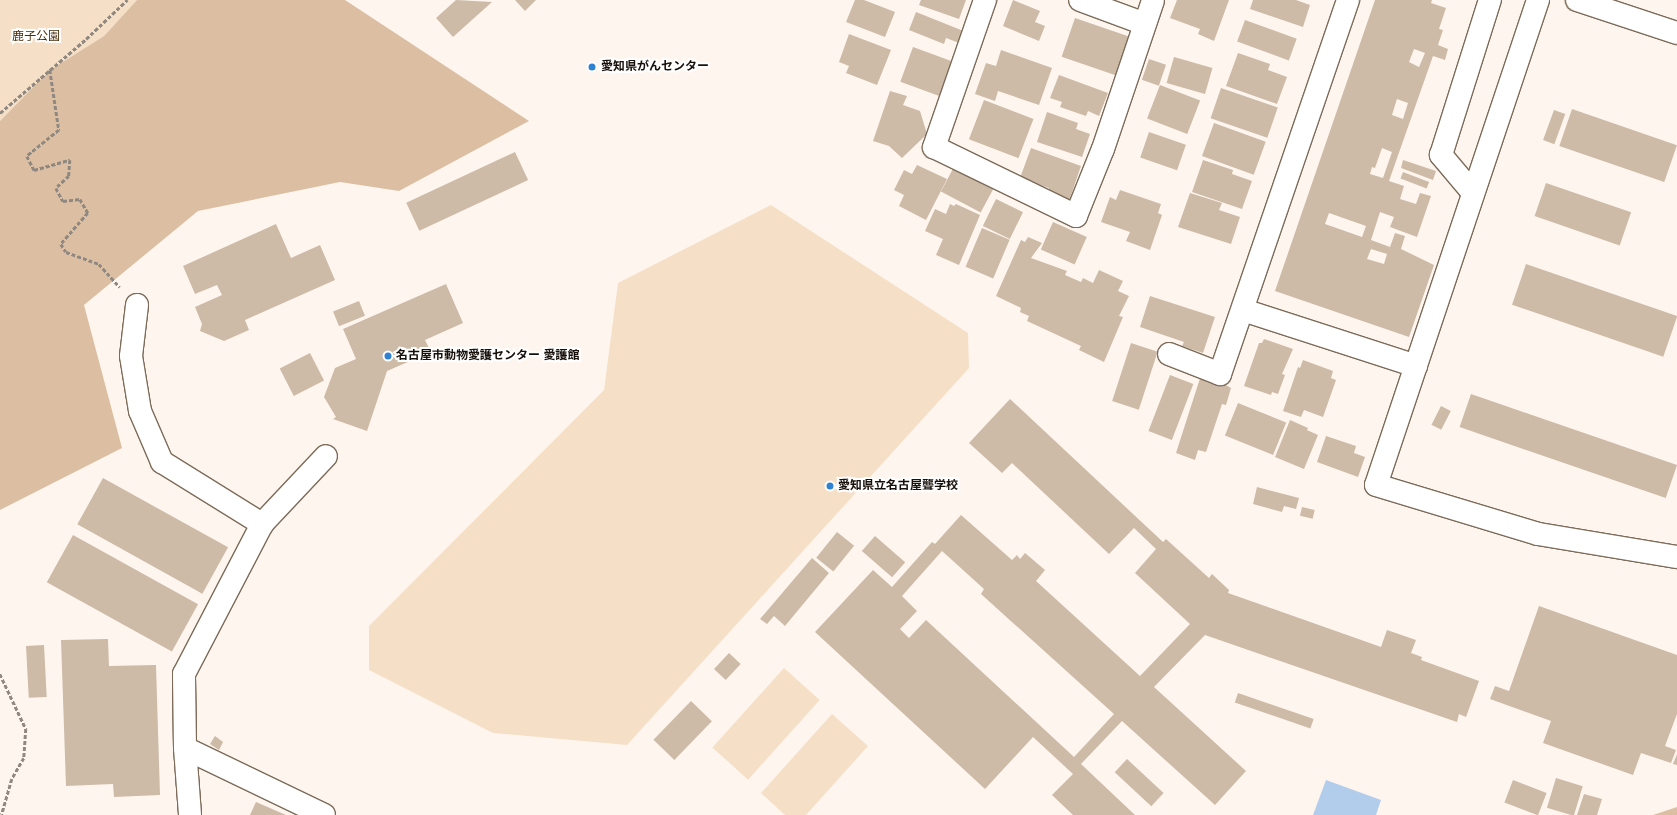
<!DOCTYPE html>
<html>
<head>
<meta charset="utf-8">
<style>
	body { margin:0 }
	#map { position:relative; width:1677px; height:815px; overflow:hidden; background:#fef6ee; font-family:"Work Sans","Noto Sans JP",sans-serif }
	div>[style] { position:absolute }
	.green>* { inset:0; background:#f6dfc7; transform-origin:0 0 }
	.forest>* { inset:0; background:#dcbfa2 }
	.water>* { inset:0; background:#b2cdeb }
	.building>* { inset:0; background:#cdbaa7; transform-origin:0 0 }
	.path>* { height:2.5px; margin-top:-1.25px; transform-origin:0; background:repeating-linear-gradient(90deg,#8f8881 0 4px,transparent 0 6px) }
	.roads { filter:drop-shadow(1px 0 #7c6b59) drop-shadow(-1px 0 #7c6b59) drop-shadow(0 1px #7c6b59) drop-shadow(0 -1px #7c6b59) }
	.minor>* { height:22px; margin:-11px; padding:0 11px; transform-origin:11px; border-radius:11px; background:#fff }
	.dots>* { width:11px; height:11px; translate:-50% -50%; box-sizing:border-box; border:2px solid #fff; border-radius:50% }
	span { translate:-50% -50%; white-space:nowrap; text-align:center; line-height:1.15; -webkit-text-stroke:4px #fff; paint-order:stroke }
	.park-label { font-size:12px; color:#4b2e09 }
	.poi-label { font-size:12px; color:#17100a; font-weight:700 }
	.left { translate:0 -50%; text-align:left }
</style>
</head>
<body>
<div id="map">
	<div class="green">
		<div style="clip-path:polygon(0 0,137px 0,104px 36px,50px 70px,0 121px)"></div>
		<div style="clip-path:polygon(771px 205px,968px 333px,969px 368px,627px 745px,493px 733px,369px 670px,369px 626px,604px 390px,618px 283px)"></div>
		<div style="left:784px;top:668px;width:48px;height:107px;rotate:42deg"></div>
		<div style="clip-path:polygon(832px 714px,868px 746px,806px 815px,785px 815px,761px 793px)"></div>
	</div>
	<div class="forest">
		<div style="clip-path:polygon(137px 0,345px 0,529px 121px,399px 191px,340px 182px,198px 211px,84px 305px,122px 448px,0 510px,0 121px,50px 70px,104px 36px)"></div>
		<div style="clip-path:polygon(1677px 807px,1677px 815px,1653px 815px)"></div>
	</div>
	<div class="water">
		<div style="clip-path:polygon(1326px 780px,1381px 800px,1376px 815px,1313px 815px)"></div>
	</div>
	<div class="building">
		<div style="clip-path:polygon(456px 0,492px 2px,453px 37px,436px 18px)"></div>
		<div style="clip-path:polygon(515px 0,536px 0,525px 11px)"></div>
		<div style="clip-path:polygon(855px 0,864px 0,895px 12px,885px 37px,846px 22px)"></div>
		<div style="clip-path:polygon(921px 0,966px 0,959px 19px,919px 5px)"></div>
		<div style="clip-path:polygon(1013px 0,1040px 11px,1035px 22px,1045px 26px,1039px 41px,1003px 26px)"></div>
		<div style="clip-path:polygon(1177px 0,1229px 0,1214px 41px,1198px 34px,1200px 29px,1170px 18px)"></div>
		<div style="clip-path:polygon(1253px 0,1296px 0,1310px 5px,1303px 27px,1250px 9px)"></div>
		<div style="clip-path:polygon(evenodd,1375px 0,1432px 0,1431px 3px,1446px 8px,1439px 29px,1443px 30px,1438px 45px,1448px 49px,1445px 60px,1433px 56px,1389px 181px,1404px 186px,1400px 199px,1416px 204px,1420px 193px,1431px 196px,1417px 237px,1390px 227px,1394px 217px,1380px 212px,1371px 240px,1390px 247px,1395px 233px,1405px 236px,1401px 249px,1434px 265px,1409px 337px,1275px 291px,1375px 0,1414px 49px,1425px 53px,1419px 67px,1409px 62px,1414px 49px,1375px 0,1397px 99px,1408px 103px,1403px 119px,1392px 115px,1397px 99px,1375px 0,1382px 148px,1392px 152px,1383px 178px,1370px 174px,1372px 167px,1375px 168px,1382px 148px,1375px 0,1329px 213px,1366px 226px,1362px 237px,1325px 224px,1329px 213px,1375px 0,1371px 249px,1387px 254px,1384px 264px,1367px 259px,1371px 249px)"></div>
		<div style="clip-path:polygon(916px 12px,966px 32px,962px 44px,946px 38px,944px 44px,909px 30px)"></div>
		<div style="left:1075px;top:18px;width:57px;height:41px;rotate:19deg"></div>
		<div style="left:1245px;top:20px;width:55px;height:23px;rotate:20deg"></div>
		<div style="clip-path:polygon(849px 34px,891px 50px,877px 85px,846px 73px,849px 66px,839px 62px)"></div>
		<div style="left:913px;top:47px;width:45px;height:37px;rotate:20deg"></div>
		<div style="clip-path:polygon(1001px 50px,1052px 68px,1039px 105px,998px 91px,995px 101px,975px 94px,986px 63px,996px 66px)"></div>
		<div style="clip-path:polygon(1238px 53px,1270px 64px,1268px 70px,1287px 77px,1277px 104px,1226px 86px)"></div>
		<div style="left:1174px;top:57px;width:40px;height:27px;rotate:16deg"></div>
		<div style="left:1149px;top:59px;width:18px;height:22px;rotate:19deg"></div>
		<div style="clip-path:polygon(1059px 75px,1108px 93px,1099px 116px,1088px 111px,1086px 116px,1060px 107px,1062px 102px,1050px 98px)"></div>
		<div style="left:1160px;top:85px;width:43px;height:36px;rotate:21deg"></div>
		<div style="left:1221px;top:88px;width:60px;height:32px;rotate:19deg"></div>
		<div style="clip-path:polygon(890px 91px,907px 96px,903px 105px,920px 111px,927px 134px,902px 158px,889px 146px,873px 141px)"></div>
		<div style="left:984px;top:100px;width:53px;height:42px;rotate:21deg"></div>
		<div style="left:1572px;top:109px;width:111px;height:39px;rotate:19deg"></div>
		<div style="left:1554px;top:110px;width:12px;height:32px;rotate:20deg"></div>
		<div style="clip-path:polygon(1047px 112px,1078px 123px,1076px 129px,1090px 134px,1082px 157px,1037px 142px)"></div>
		<div style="left:1214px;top:123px;width:55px;height:35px;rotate:20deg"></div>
		<div style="left:1149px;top:132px;width:39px;height:27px;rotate:19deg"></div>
		<div style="clip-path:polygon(1031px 148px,1081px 166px,1069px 201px,1047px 194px,1049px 188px,1020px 178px)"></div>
		<div style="left:515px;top:152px;width:31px;height:120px;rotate:65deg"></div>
		<div style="clip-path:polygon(1203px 160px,1233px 170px,1232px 174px,1252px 181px,1242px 209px,1192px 192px)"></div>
		<div style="clip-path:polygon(1403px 160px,1436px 171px,1433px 180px,1401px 168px)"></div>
		<div style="clip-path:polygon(917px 165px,947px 179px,926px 220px,899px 206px,904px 195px,894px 190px,904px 170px,912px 174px)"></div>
		<div style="left:955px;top:165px;width:45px;height:30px;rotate:28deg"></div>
		<div style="left:1403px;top:172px;width:28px;height:7px;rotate:21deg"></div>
		<div style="left:1546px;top:183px;width:90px;height:35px;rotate:19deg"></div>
		<div style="clip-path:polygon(1120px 190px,1161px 204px,1158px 213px,1162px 215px,1150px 250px,1126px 241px,1130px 232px,1101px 222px,1110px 197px,1116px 200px)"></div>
		<div style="clip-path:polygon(1190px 193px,1222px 203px,1219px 210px,1240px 217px,1231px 244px,1178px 227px)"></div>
		<div style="left:996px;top:199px;width:30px;height:30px;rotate:26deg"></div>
		<div style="clip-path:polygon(950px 204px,954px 206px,956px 204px,980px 215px,959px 265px,936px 255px,943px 239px,925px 231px,935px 209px,946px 214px)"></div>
		<div style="left:1053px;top:222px;width:37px;height:30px;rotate:24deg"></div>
		<div style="clip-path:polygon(276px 224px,291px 258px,320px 245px,335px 280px,245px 320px,249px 330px,224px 341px,200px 331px,202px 324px,195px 307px,222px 295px,217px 285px,195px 294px,183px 266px)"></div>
		<div style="left:982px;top:228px;width:30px;height:42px;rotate:23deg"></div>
		<div style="clip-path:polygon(1028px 237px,1042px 243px,1031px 258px,1067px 271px,1065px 275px,1081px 282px,1083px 278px,1093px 283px,1099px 270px,1123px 281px,1118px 291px,1129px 296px,1119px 316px,1123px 317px,1104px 362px,1079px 350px,1081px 346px,1027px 321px,1029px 316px,1020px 312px,1021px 308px,996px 296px,1021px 240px,1025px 242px)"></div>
		<div style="left:1526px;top:264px;width:160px;height:43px;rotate:19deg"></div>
		<div style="clip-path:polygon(446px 284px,463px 323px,425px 340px,431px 352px,387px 371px,367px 431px,333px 419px,336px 417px,324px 397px,335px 368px,356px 359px,343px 329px)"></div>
		<div style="clip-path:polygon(1150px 296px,1215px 317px,1203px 353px,1182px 346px,1184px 342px,1140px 327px)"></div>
		<div style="left:359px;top:301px;width:16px;height:28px;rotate:68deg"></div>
		<div style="clip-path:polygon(1264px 339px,1293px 349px,1282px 374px,1285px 375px,1278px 394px,1272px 392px,1271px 395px,1244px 386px,1259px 343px,1262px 343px)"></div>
		<div style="left:1131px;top:343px;width:28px;height:61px;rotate:18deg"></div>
		<div style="left:310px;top:353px;width:31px;height:34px;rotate:63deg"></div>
		<div style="clip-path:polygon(1303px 360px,1333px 371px,1331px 378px,1336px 380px,1323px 417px,1304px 410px,1301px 417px,1283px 411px,1298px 367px,1300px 368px)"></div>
		<div style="clip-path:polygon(1202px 372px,1231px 388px,1226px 405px,1222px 404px,1206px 452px,1198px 450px,1195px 460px,1176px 453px)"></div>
		<div style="left:1170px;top:375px;width:25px;height:60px;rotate:21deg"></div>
		<div style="left:1471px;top:394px;width:218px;height:35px;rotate:19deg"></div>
		<div style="clip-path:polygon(evenodd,1010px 399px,1163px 542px,1166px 539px,1209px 578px,1212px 574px,1229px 590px,1228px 593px,1381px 647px,1387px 630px,1416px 640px,1411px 653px,1422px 657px,1421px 660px,1479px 681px,1466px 717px,1459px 714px,1457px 722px,1205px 635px,1154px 687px,1246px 771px,1215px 805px,1122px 721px,1081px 764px,1135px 815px,1073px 815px,1052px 795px,1073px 774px,1033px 737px,985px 789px,815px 632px,873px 570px,892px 587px,932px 542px,935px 544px,961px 515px,1012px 560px,1017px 555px,1020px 559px,1025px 553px,1045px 570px,1036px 581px,1140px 676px,1190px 624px,1135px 573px,1156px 549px,1134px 528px,1109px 554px,1012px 463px,1002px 473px,969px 443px,1010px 399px,942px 551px,984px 589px,981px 594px,1114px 714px,1074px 757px,926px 620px,909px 638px,900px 629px,917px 611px,902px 596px,942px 551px)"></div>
		<div style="left:1238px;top:403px;width:52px;height:35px;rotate:22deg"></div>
		<div style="left:1441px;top:406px;width:11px;height:21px;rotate:27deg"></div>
		<div style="clip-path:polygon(1290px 420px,1308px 428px,1307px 430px,1318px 435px,1304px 469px,1275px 457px)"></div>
		<div style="clip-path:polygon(1326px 436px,1356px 446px,1354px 453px,1365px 457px,1358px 477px,1317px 462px)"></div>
		<div style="left:103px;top:478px;width:143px;height:53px;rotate:29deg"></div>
		<div style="clip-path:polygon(1257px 487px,1299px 498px,1296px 509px,1284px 506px,1282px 512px,1253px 504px)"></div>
		<div style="left:1302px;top:507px;width:13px;height:9px;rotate:13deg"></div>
		<div style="left:837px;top:532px;width:22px;height:33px;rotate:39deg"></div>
		<div style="left:73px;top:535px;width:143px;height:54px;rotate:29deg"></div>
		<div style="left:875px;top:536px;width:40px;height:20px;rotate:41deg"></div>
		<div style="clip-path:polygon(812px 558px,829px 573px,785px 626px,774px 616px,767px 624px,760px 619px)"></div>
		<div style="clip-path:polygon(1539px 606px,1677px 655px,1677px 714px,1665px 746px,1676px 750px,1671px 763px,1641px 753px,1633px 775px,1543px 743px,1551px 721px,1490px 699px,1495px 686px,1509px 691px)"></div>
		<div style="clip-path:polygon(108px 639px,109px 666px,156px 665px,160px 795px,114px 797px,113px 784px,66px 786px,61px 640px)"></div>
		<div style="left:44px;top:645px;width:52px;height:18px;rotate:87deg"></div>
		<div style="left:729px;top:653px;width:16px;height:22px;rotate:43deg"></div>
		<div style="left:1238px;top:693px;width:80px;height:10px;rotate:19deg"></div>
		<div style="left:691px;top:701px;width:29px;height:54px;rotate:44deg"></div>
		<div style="clip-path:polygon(215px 736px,223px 742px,219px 750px,210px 744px)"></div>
		<div style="clip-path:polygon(1677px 754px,1677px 765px,1673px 764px)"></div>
		<div style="left:1127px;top:759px;width:50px;height:18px;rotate:43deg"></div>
		<div style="left:1556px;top:778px;width:28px;height:31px;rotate:17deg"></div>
		<div style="left:1513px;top:780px;width:36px;height:24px;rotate:21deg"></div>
		<div style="clip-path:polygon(1584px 794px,1602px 799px,1597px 815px,1577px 815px)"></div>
		<div style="clip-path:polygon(256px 802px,286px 815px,250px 815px)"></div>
	</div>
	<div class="path">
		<div style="left:50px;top:70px;width:61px;rotate:81.5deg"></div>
		<div style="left:59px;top:130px;width:41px;rotate:140.9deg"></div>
		<div style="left:27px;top:156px;width:16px;rotate:63deg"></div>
		<div style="left:34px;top:170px;width:37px;rotate:-16deg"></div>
		<div style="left:70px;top:160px;width:16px;rotate:94deg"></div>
		<div style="left:69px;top:176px;width:18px;rotate:137deg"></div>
		<div style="left:56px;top:188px;width:15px;rotate:62deg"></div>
		<div style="left:63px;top:201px;width:17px;rotate:-7deg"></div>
		<div style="left:80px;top:199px;width:16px;rotate:60deg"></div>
		<div style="left:88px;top:213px;width:41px;rotate:131.1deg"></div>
		<div style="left:61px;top:244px;width:9px;rotate:58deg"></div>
		<div style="left:66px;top:252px;width:35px;rotate:20deg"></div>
		<div style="left:99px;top:264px;width:31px;rotate:48deg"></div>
		<div style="left:0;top:113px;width:113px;rotate:-40.7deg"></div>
		<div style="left:86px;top:39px;width:57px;rotate:-43.6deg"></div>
		<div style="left:0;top:674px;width:61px;rotate:64.7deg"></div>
		<div style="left:26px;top:729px;width:29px;rotate:94deg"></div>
		<div style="left:24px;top:758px;width:24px;rotate:120deg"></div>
		<div style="left:12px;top:779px;width:37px;rotate:106deg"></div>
	</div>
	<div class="roads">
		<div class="minor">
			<div style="left:985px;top:0;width:156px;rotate:109.1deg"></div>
			<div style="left:934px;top:147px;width:158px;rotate:25.9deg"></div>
			<div style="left:1076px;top:216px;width:72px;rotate:-68.1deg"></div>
			<div style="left:1103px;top:149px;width:157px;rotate:-71.4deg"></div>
			<div style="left:1080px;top:0;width:69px;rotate:20.3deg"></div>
			<div style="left:1538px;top:0;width:511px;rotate:108.47deg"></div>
			<div style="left:1376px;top:485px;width:169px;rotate:16.8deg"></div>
			<div style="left:1538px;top:534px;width:141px;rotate:9.4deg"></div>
			<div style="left:1577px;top:0;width:105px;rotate:18.3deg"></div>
			<div style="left:1473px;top:193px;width:50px;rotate:-130.1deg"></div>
			<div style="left:1441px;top:155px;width:163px;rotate:-72.5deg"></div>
			<div style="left:137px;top:305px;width:51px;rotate:96.7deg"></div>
			<div style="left:131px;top:356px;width:56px;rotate:80.7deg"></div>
			<div style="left:140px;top:411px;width:56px;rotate:66.7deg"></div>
			<div style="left:162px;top:462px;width:118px;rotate:31.8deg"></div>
			<div style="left:1243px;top:310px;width:182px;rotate:17.9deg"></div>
			<div style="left:1169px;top:354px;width:55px;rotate:21.4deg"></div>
			<div style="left:1220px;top:374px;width:395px;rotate:-71.1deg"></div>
			<div style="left:185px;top:748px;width:67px;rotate:85.7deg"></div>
			<div style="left:324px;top:815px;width:154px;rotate:-154.3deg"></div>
			<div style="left:185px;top:748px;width:74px;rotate:-90.8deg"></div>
			<div style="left:184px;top:674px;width:169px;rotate:-62.5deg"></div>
			<div style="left:262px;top:524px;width:93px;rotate:-46.7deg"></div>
		</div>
	</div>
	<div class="dots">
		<div style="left:592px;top:67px;background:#2f82d1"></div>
		<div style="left:388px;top:356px;background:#2f82d1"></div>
		<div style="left:830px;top:486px;background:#2f82d1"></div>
	</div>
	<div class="park-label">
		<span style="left:36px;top:37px">鹿子公園</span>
	</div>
	<div class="poi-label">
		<span class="left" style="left:601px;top:67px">愛知県がんセンター</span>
		<span class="left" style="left:396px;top:356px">名古屋市動物愛護センター 愛護館</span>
		<span class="left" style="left:838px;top:486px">愛知県立名古屋聾学校</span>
	</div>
</div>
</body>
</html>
